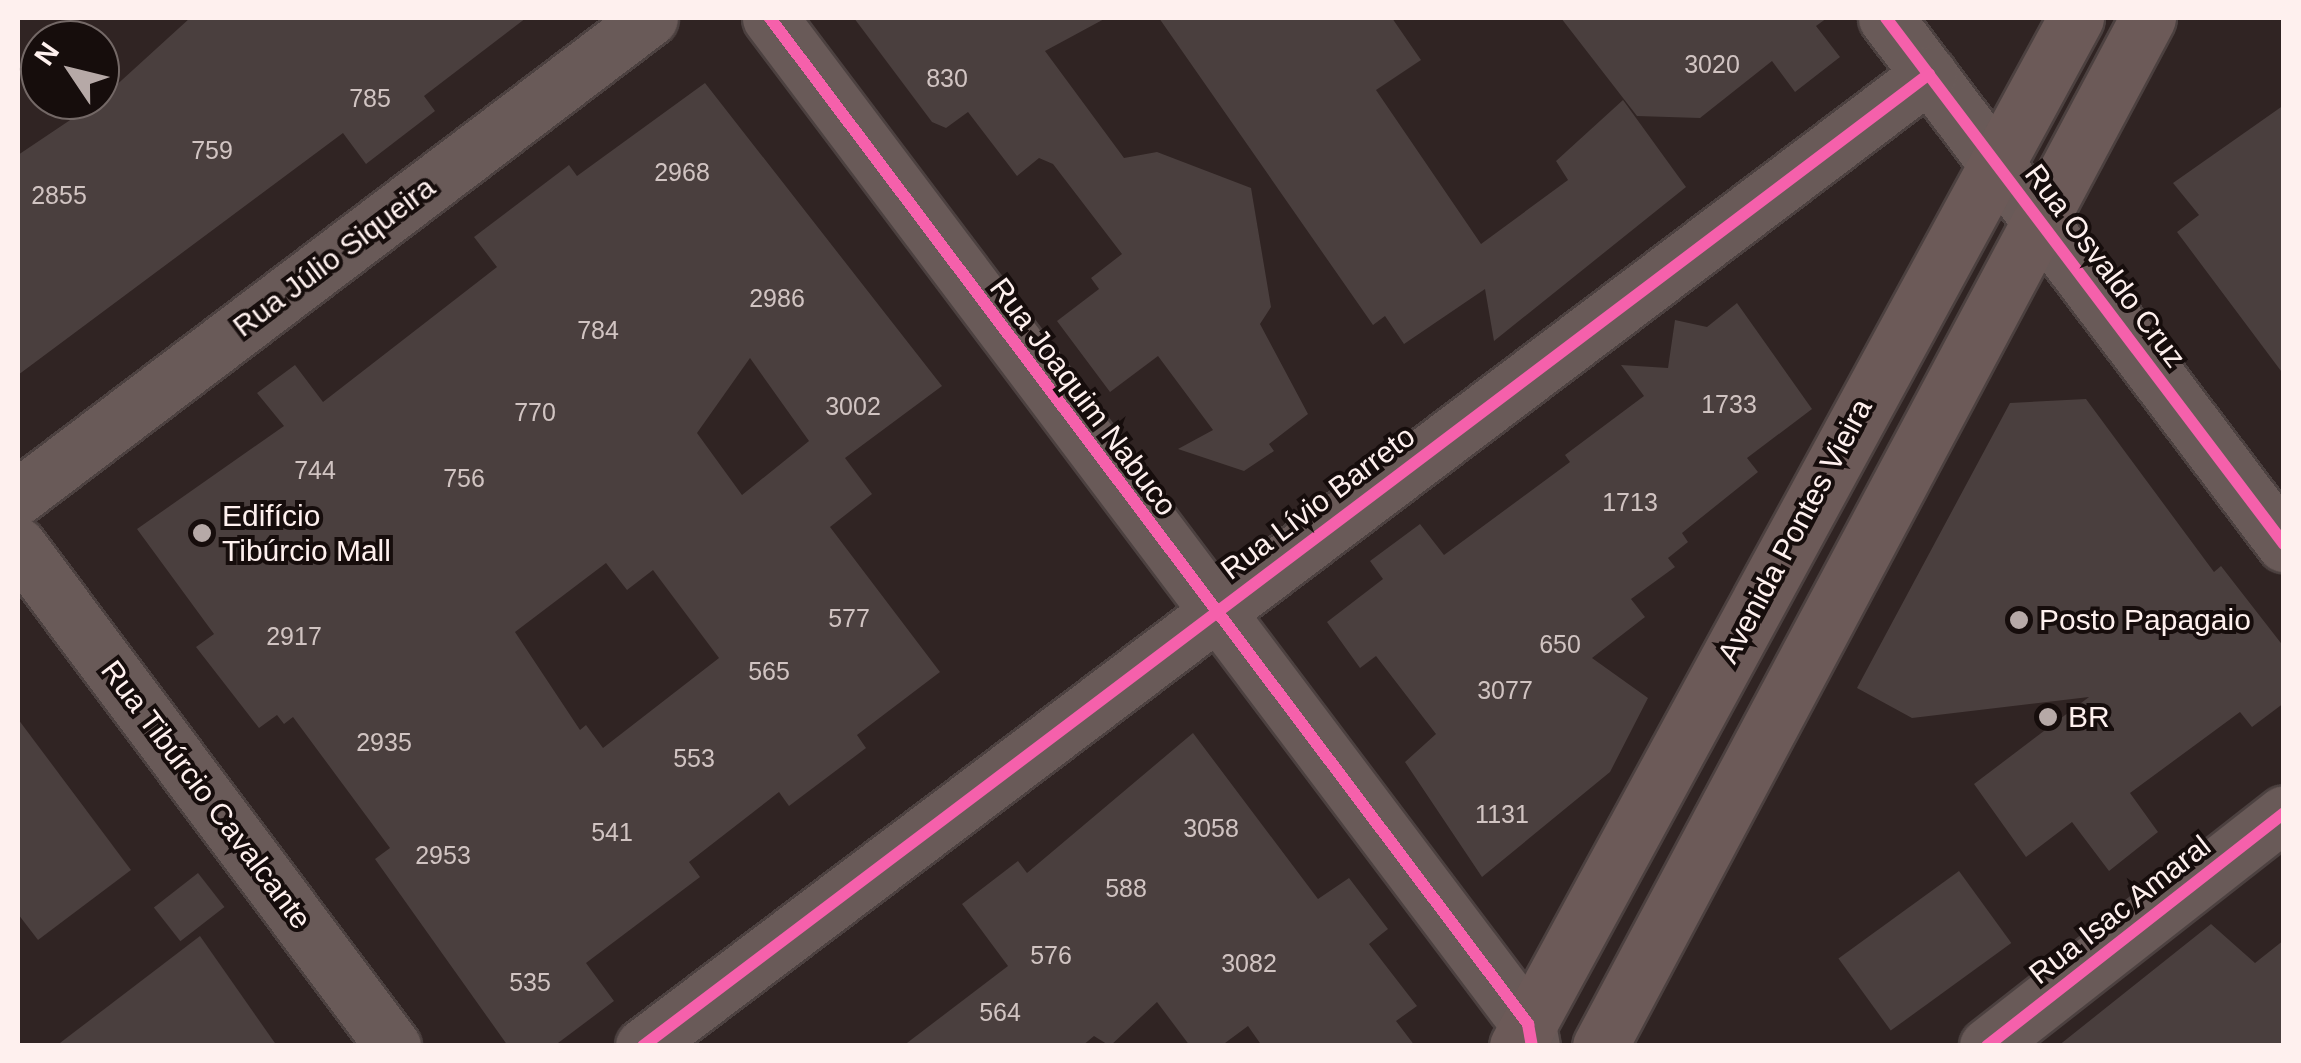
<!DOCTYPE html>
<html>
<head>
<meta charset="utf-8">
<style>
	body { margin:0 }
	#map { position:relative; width:2301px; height:1063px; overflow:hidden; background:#302423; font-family:Arial,sans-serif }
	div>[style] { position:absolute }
	.building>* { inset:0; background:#4a3f3e; transform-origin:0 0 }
	.roads { filter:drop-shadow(2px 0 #4c4140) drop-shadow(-2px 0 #4c4140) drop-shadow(0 2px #4c4140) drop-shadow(0 -2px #4c4140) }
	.minor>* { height:55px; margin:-27.5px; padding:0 27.5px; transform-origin:27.5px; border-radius:27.5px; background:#695a58 }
	.major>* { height:55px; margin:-27.5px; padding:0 27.5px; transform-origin:27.5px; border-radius:27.5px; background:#6c5a58 }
	.cycleway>* { height:12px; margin:-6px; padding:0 6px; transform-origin:6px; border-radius:6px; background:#f560ab }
	.dots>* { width:28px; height:28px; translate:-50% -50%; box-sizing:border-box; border:5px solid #160d0c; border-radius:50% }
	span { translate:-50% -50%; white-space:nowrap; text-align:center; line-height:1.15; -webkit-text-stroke:8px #160d0c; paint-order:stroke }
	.number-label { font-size:25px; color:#d1c4c2 }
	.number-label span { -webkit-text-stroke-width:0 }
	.street-label { font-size:30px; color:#fef0ee }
	.poi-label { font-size:30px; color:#fef0ee }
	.left { translate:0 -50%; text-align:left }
	.frame { position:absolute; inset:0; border:20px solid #fef0ee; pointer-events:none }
	.north { position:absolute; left:20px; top:20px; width:100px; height:100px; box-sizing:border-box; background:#160d0c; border:2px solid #736866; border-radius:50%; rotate:305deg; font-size:28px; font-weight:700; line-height:40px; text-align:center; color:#fef0ee }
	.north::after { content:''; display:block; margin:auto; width:35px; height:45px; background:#b6a9a7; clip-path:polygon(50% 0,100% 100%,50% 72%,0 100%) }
</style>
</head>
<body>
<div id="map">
	<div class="building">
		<div style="clip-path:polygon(190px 18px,526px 18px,424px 96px,435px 111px,366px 164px,343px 133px,18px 375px,18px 155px,100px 100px)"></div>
		<div style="clip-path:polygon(854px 18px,1106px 18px,1045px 51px,1124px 158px,1157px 152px,1251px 188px,1271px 307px,1260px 324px,1308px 414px,1269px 444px,1274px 451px,1244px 471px,1178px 449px,1213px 430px,1158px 356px,1110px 392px,1057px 321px,1099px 289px,1091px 278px,1122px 254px,1053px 164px,1039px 158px,1017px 176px,968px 112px,946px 128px,932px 122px)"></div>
		<div style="clip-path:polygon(1159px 18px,1392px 18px,1421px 60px,1376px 90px,1481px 244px,1568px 180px,1556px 161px,1623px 100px,1686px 187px,1494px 341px,1485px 289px,1404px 344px,1385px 316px,1373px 325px)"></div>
		<div style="clip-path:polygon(1561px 18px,1827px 18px,1816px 26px,1840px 57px,1795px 92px,1772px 61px,1700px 118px,1637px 116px)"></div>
		<div style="clip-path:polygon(evenodd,705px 83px,942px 386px,845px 458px,872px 494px,830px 527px,940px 672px,857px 735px,866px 748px,789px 806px,779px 792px,689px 862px,700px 877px,586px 963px,614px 1001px,554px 1046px,508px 1046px,375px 859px,390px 848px,293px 717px,284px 724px,277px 715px,259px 728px,196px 647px,214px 634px,137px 529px,284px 426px,257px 393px,295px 365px,323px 402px,497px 267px,474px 237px,569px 165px,577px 176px,705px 83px,750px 358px,809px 441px,742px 495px,697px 433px,750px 358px,705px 83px,606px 563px,627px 590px,653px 570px,719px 658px,603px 748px,586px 725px,580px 730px,515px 632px,606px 563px)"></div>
		<div style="clip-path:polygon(2284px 105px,2284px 375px,2177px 232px,2199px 215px,2173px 183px)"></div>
		<div style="clip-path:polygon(1737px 303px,1812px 409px,1747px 458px,1758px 472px,1682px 533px,1688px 542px,1668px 558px,1675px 567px,1631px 599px,1645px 617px,1592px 658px,1648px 698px,1610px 772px,1482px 877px,1405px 762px,1436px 734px,1376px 656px,1360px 668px,1327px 622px,1383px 579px,1370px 561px,1420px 524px,1444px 555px,1570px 462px,1565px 455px,1644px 396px,1621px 365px,1668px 368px,1675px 320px,1707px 327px)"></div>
		<div style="clip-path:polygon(2086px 399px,2214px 572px,2221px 566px,2284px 647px,2284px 703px,2252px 727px,2240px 712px,2130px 793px,2158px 832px,2109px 871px,2072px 822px,2026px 857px,1974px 784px,2089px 697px,1912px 718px,1857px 688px,2010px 403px)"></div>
		<div style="clip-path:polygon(18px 719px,131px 870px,38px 940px,18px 914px)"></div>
		<div style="clip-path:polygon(1193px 733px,1318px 899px,1349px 878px,1388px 929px,1369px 944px,1417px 1006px,1396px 1021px,1415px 1046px,1262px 1046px,1248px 1026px,1221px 1046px,1190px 1046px,1157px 1002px,1110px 1046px,1094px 1036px,1082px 1046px,903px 1046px,1008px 966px,962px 904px,1018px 861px,1027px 873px)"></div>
		<div style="left:1959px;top:871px;width:89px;height:149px;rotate:54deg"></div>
		<div style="left:198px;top:873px;width:43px;height:56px;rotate:52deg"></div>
		<div style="clip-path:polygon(2211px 924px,2255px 963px,2284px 940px,2284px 1046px,2058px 1046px)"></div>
		<div style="clip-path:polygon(200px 936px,277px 1046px,56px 1046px)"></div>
	</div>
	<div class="roads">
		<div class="minor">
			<div style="left:770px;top:18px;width:1260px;rotate:53deg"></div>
			<div style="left:1528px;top:1024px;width:22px;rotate:80deg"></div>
			<div style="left:1886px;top:18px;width:660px;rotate:52.89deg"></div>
			<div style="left:18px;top:497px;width:793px;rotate:-37.16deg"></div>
			<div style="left:18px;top:545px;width:626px;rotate:53.19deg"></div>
			<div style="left:643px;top:1046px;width:1612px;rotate:-37.08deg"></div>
			<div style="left:1987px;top:1046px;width:377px;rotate:-38.1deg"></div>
		</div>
		<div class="major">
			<div style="left:1517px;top:1046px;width:1170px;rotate:-61.46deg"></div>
			<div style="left:1600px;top:1046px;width:1165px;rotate:-61.94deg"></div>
		</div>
	</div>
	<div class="cycleway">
		<div style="left:770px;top:18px;width:1260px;rotate:53deg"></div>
		<div style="left:1528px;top:1024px;width:22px;rotate:80deg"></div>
		<div style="left:1886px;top:18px;width:660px;rotate:52.89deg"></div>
		<div style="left:643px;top:1046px;width:1612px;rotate:-37.08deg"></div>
		<div style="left:1987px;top:1046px;width:377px;rotate:-38.1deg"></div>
	</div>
	<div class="dots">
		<div style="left:202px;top:533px;background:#b6a9a7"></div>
		<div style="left:2019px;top:620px;background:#b6a9a7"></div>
		<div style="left:2048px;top:717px;background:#b6a9a7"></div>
	</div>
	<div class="number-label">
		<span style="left:1712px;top:64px">3020</span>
		<span style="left:947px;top:78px">830</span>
		<span style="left:370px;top:98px">785</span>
		<span style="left:212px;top:150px">759</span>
		<span style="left:682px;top:172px">2968</span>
		<span style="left:59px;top:195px">2855</span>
		<span style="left:777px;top:298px">2986</span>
		<span style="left:598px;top:330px">784</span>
		<span style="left:1729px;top:404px">1733</span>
		<span style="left:853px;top:406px">3002</span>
		<span style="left:535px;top:412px">770</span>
		<span style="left:315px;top:470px">744</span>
		<span style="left:464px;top:478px">756</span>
		<span style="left:1630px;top:502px">1713</span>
		<span style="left:849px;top:618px">577</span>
		<span style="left:294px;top:636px">2917</span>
		<span style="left:1560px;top:644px">650</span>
		<span style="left:769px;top:671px">565</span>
		<span style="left:1505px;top:690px">3077</span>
		<span style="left:384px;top:742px">2935</span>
		<span style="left:694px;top:758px">553</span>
		<span style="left:1502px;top:814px">1131</span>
		<span style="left:1211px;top:828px">3058</span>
		<span style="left:612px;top:832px">541</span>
		<span style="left:443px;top:855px">2953</span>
		<span style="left:1126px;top:888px">588</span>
		<span style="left:1051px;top:955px">576</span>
		<span style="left:1249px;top:963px">3082</span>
		<span style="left:530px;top:982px">535</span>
		<span style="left:1000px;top:1012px">564</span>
	</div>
	<div class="street-label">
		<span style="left:334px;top:257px;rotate:-37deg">Rua Júlio Siqueira</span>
		<span style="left:2105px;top:266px;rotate:53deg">Rua Osvaldo Cruz</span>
		<span style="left:1083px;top:397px;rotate:53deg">Rua Joaquim Nabuco</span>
		<span style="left:1318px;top:503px;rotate:-37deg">Rua Lívio Barreto</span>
		<span style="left:1795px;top:531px;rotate:-62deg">Avenida Pontes Vieira</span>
		<span style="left:206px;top:795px;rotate:53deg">Rua Tibúrcio Cavalcante</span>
		<span style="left:2120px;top:910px;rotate:-38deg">Rua Isac Amaral</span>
	</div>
	<div class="poi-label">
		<span class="left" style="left:222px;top:533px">Edifício<br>Tibúrcio Mall</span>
		<span class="left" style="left:2039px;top:620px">Posto Papagaio</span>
		<span class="left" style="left:2068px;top:717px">BR</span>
	</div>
	<div class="frame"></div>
	<div class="north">N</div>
</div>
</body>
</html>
